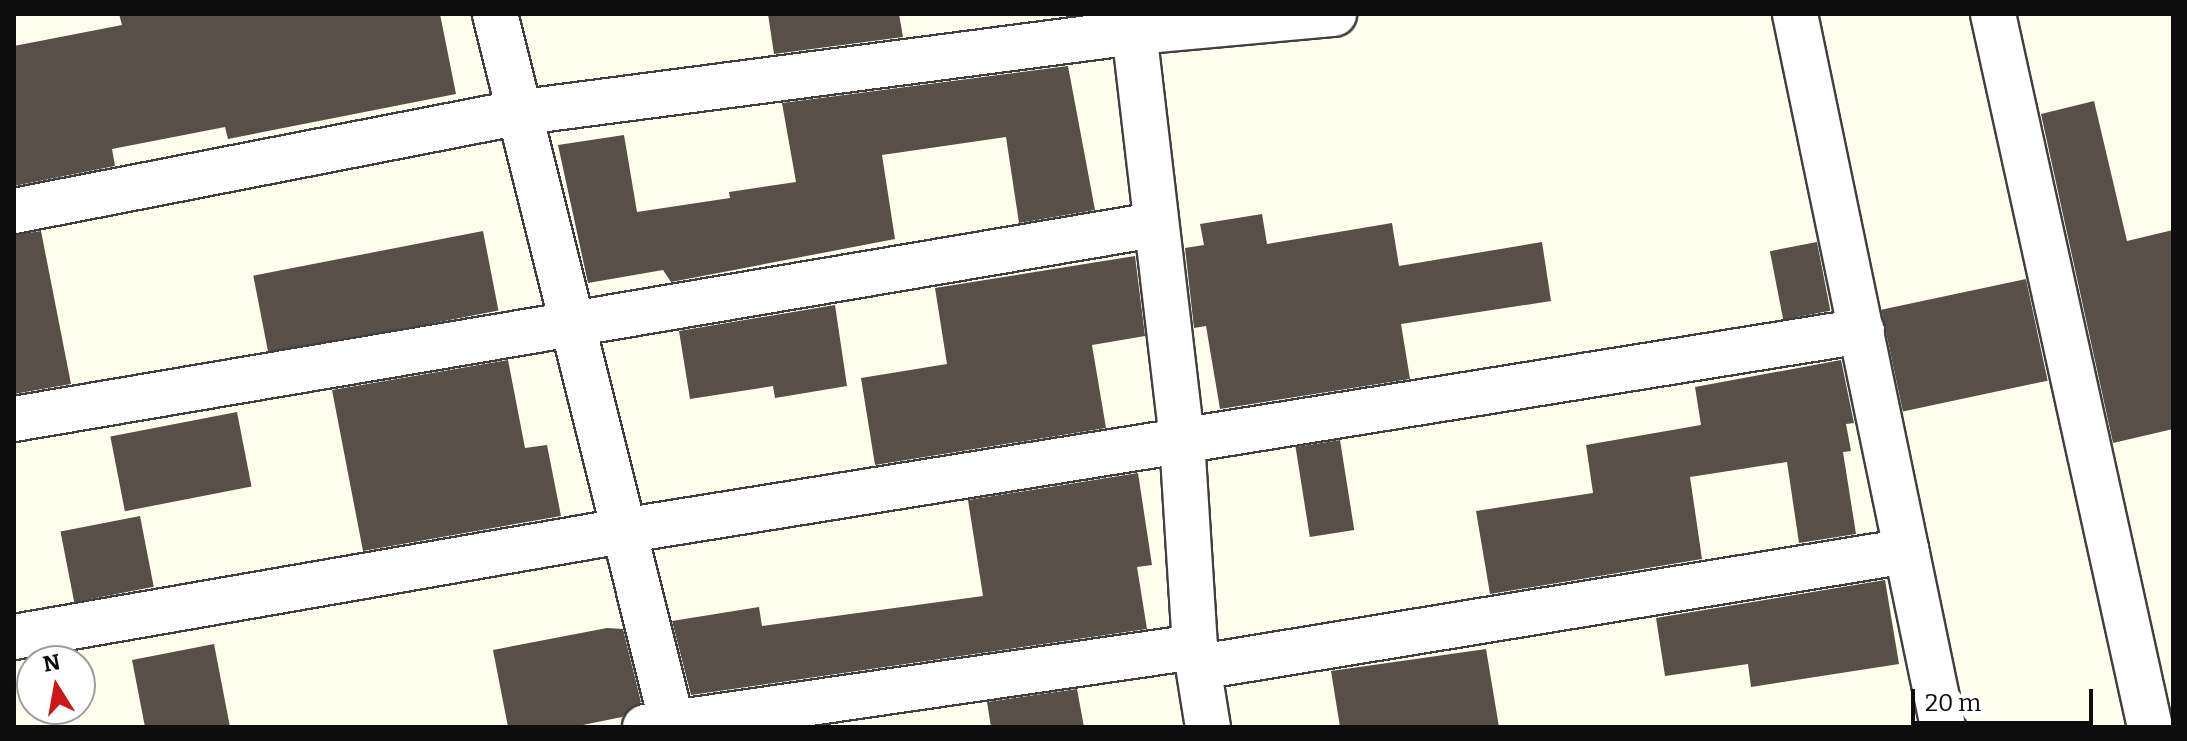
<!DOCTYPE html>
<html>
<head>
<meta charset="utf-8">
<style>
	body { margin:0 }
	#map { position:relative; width:2187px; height:741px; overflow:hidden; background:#fffded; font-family:Bitter,serif }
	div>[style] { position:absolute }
	.building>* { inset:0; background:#574f48; transform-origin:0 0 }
	.roads { filter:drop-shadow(2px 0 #404040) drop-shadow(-2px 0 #404040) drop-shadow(0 2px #404040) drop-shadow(0 -2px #404040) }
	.minor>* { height:44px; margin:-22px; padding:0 22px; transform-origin:22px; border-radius:22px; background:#fff }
	.tertiary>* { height:44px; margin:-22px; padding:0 22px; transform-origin:22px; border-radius:22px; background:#fff }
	span { translate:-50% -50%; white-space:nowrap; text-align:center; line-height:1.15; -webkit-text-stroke:8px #fff; paint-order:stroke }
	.frame { position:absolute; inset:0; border:16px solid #0d0d0d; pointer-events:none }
	.north { position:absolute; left:16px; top:645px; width:80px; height:80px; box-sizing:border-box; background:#fff; border:2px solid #9e9e9e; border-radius:50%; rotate:349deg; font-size:22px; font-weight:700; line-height:32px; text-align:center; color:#0d0d0d }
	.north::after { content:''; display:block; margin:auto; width:28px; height:36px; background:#cc1916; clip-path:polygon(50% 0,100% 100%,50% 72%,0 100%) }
	.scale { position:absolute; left:1911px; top:689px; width:182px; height:36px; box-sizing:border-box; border:4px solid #0d0d0d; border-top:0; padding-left:10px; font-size:24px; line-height:28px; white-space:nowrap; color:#0d0d0d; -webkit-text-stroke:6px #fff; paint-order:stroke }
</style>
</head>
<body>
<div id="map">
	<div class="building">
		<div style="clip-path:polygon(119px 14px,440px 14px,456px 94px,228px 139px,225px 127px,112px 149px,115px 166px,14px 186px,14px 46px,122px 25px)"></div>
		<div style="clip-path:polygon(768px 14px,899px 14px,903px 37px,774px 54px)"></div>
		<div style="clip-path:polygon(1068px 66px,1095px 210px,1019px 223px,1006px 137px,882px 155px,895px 239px,671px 282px,663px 270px,588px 283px,558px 145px,624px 135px,637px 212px,730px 198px,729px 192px,796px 182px,782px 103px)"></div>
		<div style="clip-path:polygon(2094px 101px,2127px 241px,2173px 230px,2173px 429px,2113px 443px,2041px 114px)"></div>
		<div style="clip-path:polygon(1262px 214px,1267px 244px,1392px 223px,1399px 266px,1542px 242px,1551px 301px,1401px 324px,1410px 379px,1220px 409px,1206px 326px,1194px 328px,1185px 248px,1204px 245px,1200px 224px)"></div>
		<div style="clip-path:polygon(41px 231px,71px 384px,14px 394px,14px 235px)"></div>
		<div style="left:483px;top:231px;width:81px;height:234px;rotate:79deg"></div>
		<div style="left:1817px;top:242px;width:70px;height:48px;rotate:79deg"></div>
		<div style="clip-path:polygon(1135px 256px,1145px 336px,1092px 345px,1106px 428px,875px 465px,861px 378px,947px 364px,935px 288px)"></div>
		<div style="left:2026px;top:279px;width:104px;height:148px;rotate:78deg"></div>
		<div style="clip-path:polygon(835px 305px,847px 386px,775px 398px,773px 386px,690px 399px,679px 331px)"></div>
		<div style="clip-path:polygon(508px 360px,525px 448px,547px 445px,561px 516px,363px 551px,332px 390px)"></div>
		<div style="clip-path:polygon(1841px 360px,1854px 423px,1846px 424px,1851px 451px,1843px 452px,1856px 534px,1799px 543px,1787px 462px,1690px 477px,1702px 559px,1490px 594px,1476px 511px,1593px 493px,1586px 445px,1701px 425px,1695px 387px)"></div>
		<div style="left:237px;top:412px;width:76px;height:129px;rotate:79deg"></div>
		<div style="left:1340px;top:440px;width:91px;height:45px;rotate:81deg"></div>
		<div style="clip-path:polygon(1138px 473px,1152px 565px,1137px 567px,1147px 629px,691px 695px,672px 621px,759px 607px,762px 626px,983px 596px,968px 500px)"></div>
		<div style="left:140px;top:516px;width:72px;height:81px;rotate:79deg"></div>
		<div style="clip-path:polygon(1885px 580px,1899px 664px,1751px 687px,1748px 664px,1665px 676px,1656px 618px)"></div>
		<div style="clip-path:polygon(607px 628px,623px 629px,641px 702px,622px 717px,573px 727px,508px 727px,493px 650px)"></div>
		<div style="clip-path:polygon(214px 644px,230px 727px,145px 727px,132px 660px)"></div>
		<div style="clip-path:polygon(1486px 649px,1499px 727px,1340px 727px,1331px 671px)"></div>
		<div style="clip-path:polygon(1077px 689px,1084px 727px,991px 727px,987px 702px)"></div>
	</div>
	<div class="roads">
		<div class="minor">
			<div style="left:495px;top:14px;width:735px;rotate:75.98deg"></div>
			<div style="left:1795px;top:14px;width:728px;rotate:78.27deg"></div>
			<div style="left:1993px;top:14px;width:730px;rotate:77.58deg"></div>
			<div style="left:14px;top:211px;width:511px;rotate:-11.05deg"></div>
			<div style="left:516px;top:113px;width:624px;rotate:-7.46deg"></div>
			<div style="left:1135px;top:32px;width:200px;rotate:-5.2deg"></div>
			<div style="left:14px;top:419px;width:1156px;rotate:-9.66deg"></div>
			<div style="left:14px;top:637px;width:617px;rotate:-9.89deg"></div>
			<div style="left:622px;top:531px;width:1256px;rotate:-9.16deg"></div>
			<div style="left:1200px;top:667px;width:716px;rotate:-9.32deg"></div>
			<div style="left:645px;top:727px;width:556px;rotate:-8.28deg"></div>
		</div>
		<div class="tertiary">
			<div style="left:1132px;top:14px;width:429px;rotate:83.3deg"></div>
			<div style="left:1182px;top:440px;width:207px;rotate:86.4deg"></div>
			<div style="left:1195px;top:647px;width:81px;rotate:80.8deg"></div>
		</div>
	</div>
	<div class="frame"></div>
	<div class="north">N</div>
	<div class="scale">20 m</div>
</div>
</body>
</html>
